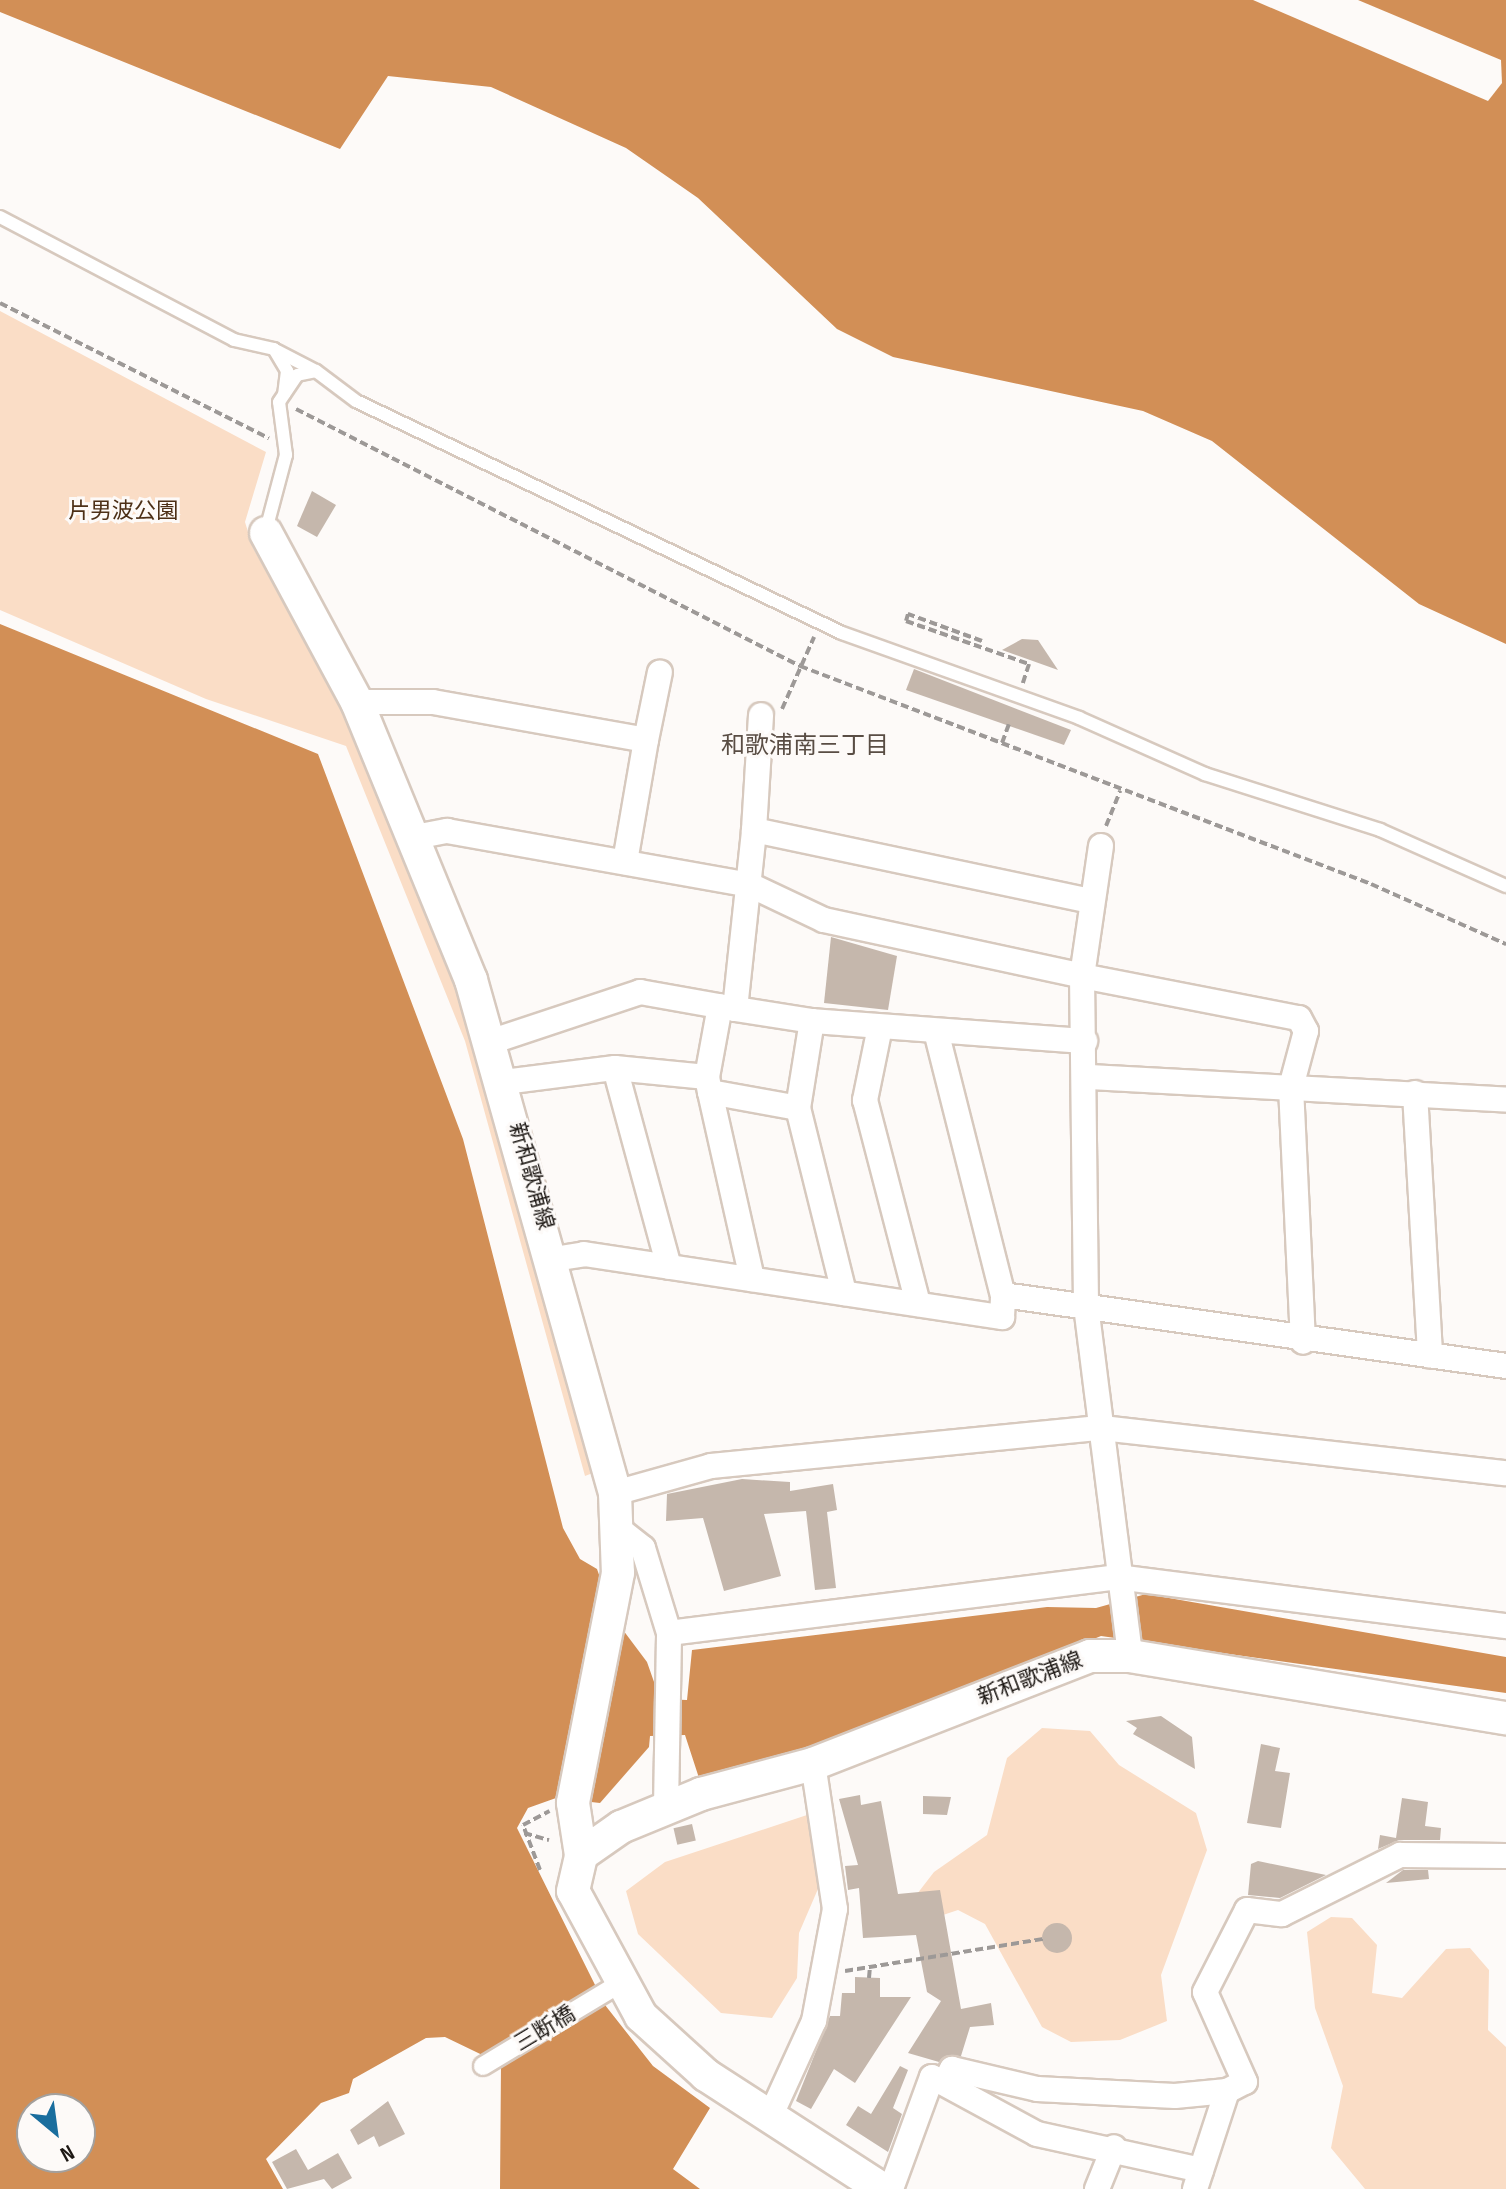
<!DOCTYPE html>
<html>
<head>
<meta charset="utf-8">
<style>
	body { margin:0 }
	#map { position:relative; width:1506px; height:2189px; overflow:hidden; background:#fdfaf8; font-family:"Sofia Sans Condensed","Noto Sans JP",sans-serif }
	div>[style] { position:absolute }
	.green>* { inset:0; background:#faddc6 }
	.water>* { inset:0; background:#d28f56 }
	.pier>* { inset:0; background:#fdfaf8 }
	.building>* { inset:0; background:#c5b7ac; transform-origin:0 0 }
	.round { border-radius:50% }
	.path>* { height:4px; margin-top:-2px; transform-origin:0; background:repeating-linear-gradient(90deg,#9d9997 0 8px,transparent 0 12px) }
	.roads { filter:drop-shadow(2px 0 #d7c9be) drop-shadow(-2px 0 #d7c9be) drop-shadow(0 2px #d7c9be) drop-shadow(0 -2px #d7c9be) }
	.service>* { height:12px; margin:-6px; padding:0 6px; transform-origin:6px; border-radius:6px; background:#fff }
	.pedestrian>* { height:18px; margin:-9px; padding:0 9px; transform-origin:9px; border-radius:9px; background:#fff }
	.minor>* { height:24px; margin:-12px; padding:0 12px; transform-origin:12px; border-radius:12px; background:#fff }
	.secondary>* { height:32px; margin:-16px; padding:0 16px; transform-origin:16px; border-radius:16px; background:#fff }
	span { translate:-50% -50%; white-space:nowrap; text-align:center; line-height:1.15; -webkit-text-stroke:6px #fdfaf8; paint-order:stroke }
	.park-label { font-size:22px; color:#4d3017 }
	.street-label { font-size:22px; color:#1d1814 }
	.neighbourhood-label { font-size:24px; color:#594d44 }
	.north { position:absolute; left:16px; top:2093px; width:80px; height:80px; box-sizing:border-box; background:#fdfaf8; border:2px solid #a3a09d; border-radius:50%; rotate:151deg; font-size:22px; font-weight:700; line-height:32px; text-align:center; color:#1d1814 }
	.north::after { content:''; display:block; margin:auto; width:28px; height:36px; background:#1a6e9e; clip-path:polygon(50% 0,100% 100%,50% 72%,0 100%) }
</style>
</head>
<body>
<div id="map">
	<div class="green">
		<div style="clip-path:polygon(0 311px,266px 452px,245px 522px,253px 548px,361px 737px,458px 988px,598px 1471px,585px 1476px,465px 1041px,346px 746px,206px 699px,0 610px)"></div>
		<div style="clip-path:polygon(1042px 1728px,1090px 1731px,1119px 1765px,1196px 1813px,1207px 1850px,1161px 1975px,1167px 2021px,1120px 2040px,1071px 2042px,1042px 2027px,985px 1924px,958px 1910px,928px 1920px,907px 1907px,934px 1872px,987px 1835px,1007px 1758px)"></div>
		<div style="clip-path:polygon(813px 1813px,824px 1875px,799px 1933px,797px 1978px,772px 2018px,721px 2013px,638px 1934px,626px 1891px,665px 1862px)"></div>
		<div style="clip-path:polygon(1331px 1917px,1352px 1918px,1377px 1945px,1372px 1993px,1402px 1998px,1446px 1949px,1470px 1948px,1489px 1970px,1488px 2030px,1506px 2047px,1506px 2189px,1365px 2189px,1331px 2148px,1343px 2086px,1315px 2008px,1307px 1932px)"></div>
	</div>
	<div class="water">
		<div style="clip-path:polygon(0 0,1506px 0,1506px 644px,1419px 604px,1212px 441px,1143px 411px,893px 357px,837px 329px,698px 198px,626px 148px,491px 87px,388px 76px,340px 149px,0 12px)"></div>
		<div style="clip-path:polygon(evenodd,0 624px,318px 754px,463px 1139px,563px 1528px,580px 1559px,597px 1569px,614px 1618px,647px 1662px,660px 1699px,687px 1700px,692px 1650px,1047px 1607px,1096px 1608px,1146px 1594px,1506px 1657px,1506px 1693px,1101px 1636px,849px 1738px,699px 1778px,685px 1735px,650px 1736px,649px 1747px,600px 1803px,556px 1798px,528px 1808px,517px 1828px,605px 2005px,653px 2066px,710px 2108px,673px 2169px,700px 2189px,500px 2189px,501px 2064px,445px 2037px,426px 2038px,353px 2079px,349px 2093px,321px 2103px,266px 2159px,283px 2189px,0 2189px,0 624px,32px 2109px,80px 2109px,80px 2157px,32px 2157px,32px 2109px)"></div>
	</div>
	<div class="pier">
		<div style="clip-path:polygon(1253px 0,1358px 0,1501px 60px,1502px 83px,1488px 101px)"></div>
	</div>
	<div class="building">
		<div style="clip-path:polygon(312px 491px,336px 505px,317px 537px,297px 526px)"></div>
		<div style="clip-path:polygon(1022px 639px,1038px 640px,1058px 670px,1002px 650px)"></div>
		<div style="clip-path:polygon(914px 669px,1071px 730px,1064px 745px,906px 690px)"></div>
		<div style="clip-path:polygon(831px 937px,897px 956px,888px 1010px,824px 1003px)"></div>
		<div style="clip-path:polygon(742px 1479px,790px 1482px,790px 1491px,833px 1484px,837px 1510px,827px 1512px,836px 1588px,815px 1590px,806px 1511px,764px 1514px,781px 1576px,724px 1591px,703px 1518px,666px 1521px,667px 1494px)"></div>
		<div style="clip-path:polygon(1161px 1716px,1192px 1737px,1195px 1769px,1133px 1734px,1137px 1728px,1126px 1721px)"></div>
		<div style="clip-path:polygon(1261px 1744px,1280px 1748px,1275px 1771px,1290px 1773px,1281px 1828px,1247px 1823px)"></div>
		<div style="clip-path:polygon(860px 1795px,861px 1805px,881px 1801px,898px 1894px,940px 1890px,961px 2009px,991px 2003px,994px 2025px,970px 2027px,961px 2056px,939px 2062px,908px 2053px,941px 2001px,927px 1992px,916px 1935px,863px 1938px,859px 1888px,848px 1890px,845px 1866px,858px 1865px,839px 1799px)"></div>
		<div style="clip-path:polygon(923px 1796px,951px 1797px,947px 1815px,923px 1814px)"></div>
		<div style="clip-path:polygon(1402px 1798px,1428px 1802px,1425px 1826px,1441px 1828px,1440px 1840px,1399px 1840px,1378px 1849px,1380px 1835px,1396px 1838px)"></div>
		<div style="left:692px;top:1824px;width:17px;height:19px;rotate:77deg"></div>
		<div style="clip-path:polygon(1258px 1861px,1326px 1875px,1280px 1898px,1248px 1895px,1251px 1864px)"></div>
		<div style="clip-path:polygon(1403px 1870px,1428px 1870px,1429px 1879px,1386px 1883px)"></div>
		<div class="round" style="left:1042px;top:1923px;width:30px;height:30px"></div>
		<div style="clip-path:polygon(855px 1977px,880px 1978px,880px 1997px,911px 1997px,855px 2083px,834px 2069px,811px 2109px,796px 2101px,830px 2016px,840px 2016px,842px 1993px,855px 1993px)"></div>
		<div style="clip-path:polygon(900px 2066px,908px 2070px,893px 2108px,902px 2114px,888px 2152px,846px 2125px,858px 2106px,871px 2114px)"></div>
		<div style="clip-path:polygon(388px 2101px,405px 2134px,379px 2147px,374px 2136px,358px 2145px,350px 2130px)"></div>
		<div style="clip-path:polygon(296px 2149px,308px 2170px,338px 2153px,352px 2178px,332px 2189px,324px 2179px,287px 2189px,272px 2162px)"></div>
	</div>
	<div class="path">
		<div style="left:0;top:303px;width:301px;rotate:26.7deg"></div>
		<div style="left:296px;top:409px;width:566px;rotate:27.02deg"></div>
		<div style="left:800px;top:666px;width:611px;rotate:20.9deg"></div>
		<div style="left:1371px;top:884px;width:148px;rotate:24deg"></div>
		<div style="left:982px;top:641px;width:79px;rotate:-160deg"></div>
		<div style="left:908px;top:614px;width:7px;rotate:106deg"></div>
		<div style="left:906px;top:621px;width:130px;rotate:19.3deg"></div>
		<div style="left:1029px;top:664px;width:20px;rotate:108deg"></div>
		<div style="left:782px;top:709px;width:79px;rotate:-66deg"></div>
		<div style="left:1002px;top:743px;width:20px;rotate:-70deg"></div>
		<div style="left:1106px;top:826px;width:38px;rotate:-68deg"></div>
		<div style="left:524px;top:1833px;width:26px;rotate:16deg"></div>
		<div style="left:540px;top:1870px;width:48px;rotate:-110.7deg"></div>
		<div style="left:523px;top:1825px;width:30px;rotate:-28deg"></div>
		<div style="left:845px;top:1971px;width:201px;rotate:-9.2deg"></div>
		<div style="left:869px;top:1978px;width:11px;rotate:-85deg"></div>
	</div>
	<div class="roads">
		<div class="service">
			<div style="left:0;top:217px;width:264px;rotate:27.7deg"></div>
			<div style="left:234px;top:340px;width:41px;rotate:12.7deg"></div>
			<div style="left:274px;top:349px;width:26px;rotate:59deg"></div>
			<div style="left:287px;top:371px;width:23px;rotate:97deg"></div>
			<div style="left:316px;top:371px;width:50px;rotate:36.9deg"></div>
			<div style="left:356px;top:401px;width:539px;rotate:25.52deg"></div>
			<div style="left:842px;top:633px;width:252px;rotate:19.7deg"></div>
			<div style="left:1079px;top:718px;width:138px;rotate:24deg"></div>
			<div style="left:1205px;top:774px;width:184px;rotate:17.7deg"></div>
			<div style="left:1380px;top:830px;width:138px;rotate:24deg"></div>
			<div style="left:266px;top:530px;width:78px;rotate:-75.1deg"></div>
			<div style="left:286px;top:455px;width:53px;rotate:-97.5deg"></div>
			<div style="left:279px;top:402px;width:32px;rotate:-56deg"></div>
			<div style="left:297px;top:375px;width:19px;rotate:-12deg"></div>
			<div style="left:316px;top:371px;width:44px;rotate:-152.9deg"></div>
		</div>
		<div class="pedestrian">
			<div style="left:483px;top:2066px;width:159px;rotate:-31.1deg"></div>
		</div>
		<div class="minor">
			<div style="left:357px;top:702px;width:76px"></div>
			<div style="left:433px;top:702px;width:216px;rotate:10.1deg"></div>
			<div style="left:646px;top:740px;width:124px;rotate:99.8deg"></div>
			<div style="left:646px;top:740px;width:69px;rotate:-78.4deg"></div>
			<div style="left:754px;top:830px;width:115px;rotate:-86.5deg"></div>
			<div style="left:415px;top:837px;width:33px;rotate:-11deg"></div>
			<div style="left:447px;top:831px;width:308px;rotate:10.1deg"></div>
			<div style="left:750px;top:885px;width:82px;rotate:25.3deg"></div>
			<div style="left:824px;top:920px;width:264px;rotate:12.2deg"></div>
			<div style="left:1082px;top:976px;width:330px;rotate:89.3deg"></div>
			<div style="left:1086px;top:1306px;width:353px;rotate:82.8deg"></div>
			<div style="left:1101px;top:846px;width:131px;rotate:98.3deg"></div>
			<div style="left:1082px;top:976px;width:221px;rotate:11deg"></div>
			<div style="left:1299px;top:1018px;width:15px;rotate:62deg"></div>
			<div style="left:1306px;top:1031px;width:58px;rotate:105deg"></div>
			<div style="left:1291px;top:1087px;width:255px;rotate:87.3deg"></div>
			<div style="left:812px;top:1021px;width:78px;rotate:-171.1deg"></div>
			<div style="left:735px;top:1009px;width:180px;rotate:-83.9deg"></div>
			<div style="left:754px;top:830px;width:344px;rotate:11.9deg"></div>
			<div style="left:880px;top:1027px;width:75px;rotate:101.6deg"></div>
			<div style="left:865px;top:1100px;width:211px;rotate:75.4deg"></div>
			<div style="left:936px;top:1031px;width:272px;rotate:75.8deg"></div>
			<div style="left:493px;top:1041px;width:155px;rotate:-18.4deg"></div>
			<div style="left:640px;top:992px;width:97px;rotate:10.1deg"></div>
			<div style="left:615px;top:1068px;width:92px;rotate:5.6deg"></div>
			<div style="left:707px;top:1077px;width:15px;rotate:79deg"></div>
			<div style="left:710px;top:1092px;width:89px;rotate:10.3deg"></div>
			<div style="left:798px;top:1108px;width:191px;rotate:76deg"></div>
			<div style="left:707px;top:1077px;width:72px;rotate:-79.6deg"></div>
			<div style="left:1088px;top:1077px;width:419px;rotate:3.1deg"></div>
			<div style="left:504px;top:1082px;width:112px;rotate:-7.2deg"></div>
			<div style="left:615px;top:1068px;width:206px;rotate:74.8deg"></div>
			<div style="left:710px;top:1092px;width:192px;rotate:77.3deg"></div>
			<div style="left:1415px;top:1093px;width:263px;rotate:86.7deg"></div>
			<div style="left:798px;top:1108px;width:88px;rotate:-80.9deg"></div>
			<div style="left:812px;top:1021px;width:274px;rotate:4.2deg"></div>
			<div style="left:554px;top:1259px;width:30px;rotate:-9deg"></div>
			<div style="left:584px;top:1254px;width:423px;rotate:8.6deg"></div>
			<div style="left:1002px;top:1317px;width:22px;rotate:-87deg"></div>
			<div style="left:1003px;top:1295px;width:508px;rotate:8.03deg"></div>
			<div style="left:615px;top:1493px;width:100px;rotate:-15.7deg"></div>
			<div style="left:711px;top:1466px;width:393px;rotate:-5.6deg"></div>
			<div style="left:1102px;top:1428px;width:406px;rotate:6.4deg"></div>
			<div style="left:620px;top:1530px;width:29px;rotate:38deg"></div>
			<div style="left:643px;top:1548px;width:89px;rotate:73deg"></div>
			<div style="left:666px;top:1808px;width:175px;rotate:-89deg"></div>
			<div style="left:669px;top:1633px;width:451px;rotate:-7.1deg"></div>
			<div style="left:1117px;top:1577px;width:392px;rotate:7.2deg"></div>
			<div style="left:945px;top:2082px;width:15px;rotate:-62deg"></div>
			<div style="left:952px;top:2069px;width:87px;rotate:13.2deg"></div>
			<div style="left:1037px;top:2089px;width:138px;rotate:2.9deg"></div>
			<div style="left:1175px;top:2096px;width:52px;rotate:-5.5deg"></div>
			<div style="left:770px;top:2117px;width:106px;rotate:-65.4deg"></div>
			<div style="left:814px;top:2021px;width:114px;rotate:-79.4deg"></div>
			<div style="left:835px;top:1909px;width:147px;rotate:-98.6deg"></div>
			<div style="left:891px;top:2189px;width:119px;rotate:-69.9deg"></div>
			<div style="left:932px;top:2077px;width:119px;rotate:28.5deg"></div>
			<div style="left:1037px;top:2134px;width:168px;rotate:12.4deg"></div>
			<div style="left:1097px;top:2189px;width:45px;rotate:-68deg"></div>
			<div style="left:1195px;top:2189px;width:103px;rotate:-71.9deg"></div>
			<div style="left:1227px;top:2091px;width:20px;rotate:-27deg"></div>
			<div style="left:1245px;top:2082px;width:98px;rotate:-114deg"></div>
			<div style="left:1205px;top:1992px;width:92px;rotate:-62.9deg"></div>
			<div style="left:1247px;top:1910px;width:35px;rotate:7deg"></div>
			<div style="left:1282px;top:1914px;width:132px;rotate:-26.6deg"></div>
			<div style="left:1400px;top:1855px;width:106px;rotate:0.5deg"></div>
		</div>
		<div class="secondary">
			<div style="left:266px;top:533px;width:192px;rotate:61.7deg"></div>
			<div style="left:357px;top:702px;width:300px;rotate:67.7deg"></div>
			<div style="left:471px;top:980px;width:533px;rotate:74.32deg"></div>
			<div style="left:615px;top:1493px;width:80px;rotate:87.9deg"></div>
			<div style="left:618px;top:1573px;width:234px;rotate:101.1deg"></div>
			<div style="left:573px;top:1803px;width:53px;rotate:81.3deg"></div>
			<div style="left:882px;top:2189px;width:210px;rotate:-147.1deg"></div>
			<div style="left:706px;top:2075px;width:88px;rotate:-137.8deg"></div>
			<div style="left:641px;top:2016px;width:142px;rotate:-118.5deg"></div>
			<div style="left:573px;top:1891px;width:37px;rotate:-77deg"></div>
			<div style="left:581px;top:1855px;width:49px;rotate:-35deg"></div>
			<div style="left:621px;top:1827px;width:87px;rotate:-22.4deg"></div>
			<div style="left:701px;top:1794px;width:116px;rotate:-15deg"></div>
			<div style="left:813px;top:1764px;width:297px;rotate:-21.3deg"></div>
			<div style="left:1090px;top:1656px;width:40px"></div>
			<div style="left:1130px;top:1656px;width:381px;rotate:9.4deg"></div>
		</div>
	</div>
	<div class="park-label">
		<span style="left:123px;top:512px">片男波公園</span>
	</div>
	<div class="street-label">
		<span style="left:531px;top:1176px;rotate:74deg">新和歌浦線</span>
		<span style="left:1030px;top:1679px;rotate:-21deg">新和歌浦線</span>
		<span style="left:545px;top:2029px;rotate:-31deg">三断橋</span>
	</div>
	<div class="neighbourhood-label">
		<span style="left:805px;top:746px">和歌浦南三丁目</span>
	</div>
	<div class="north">N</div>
</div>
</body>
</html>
